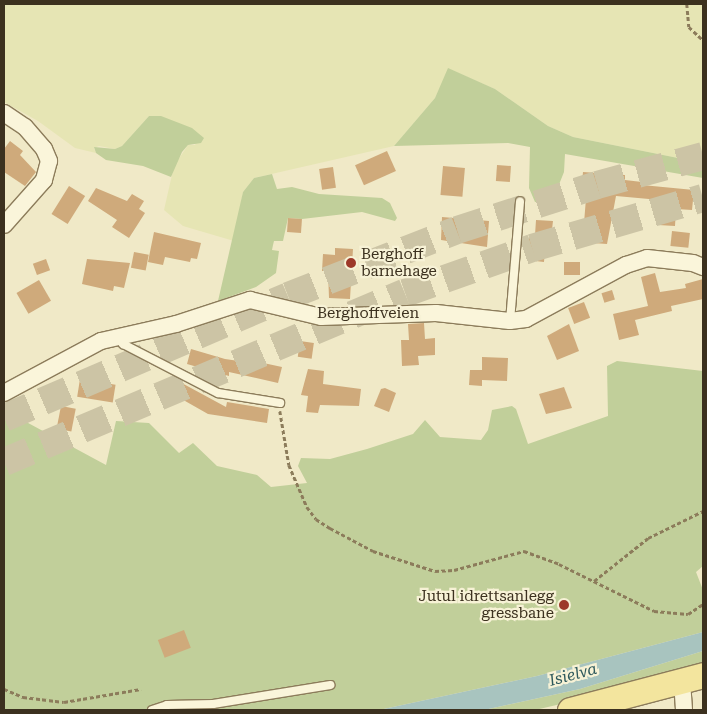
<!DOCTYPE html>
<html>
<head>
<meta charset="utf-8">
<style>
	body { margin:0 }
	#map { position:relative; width:707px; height:714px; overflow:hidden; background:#f0e9c7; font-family:"Roboto Serif",serif }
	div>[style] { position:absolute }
	.farmland>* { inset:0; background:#e6e5b4 }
	.green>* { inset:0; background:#c1cf9a }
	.water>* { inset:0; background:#a8c4bf }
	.building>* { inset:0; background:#cfaa7b; transform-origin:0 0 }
	.highway-tunnel>* { height:28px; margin-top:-14px; transform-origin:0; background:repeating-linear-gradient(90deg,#ccc4a5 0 28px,transparent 0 42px) }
	.path>* { height:2.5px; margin-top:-1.25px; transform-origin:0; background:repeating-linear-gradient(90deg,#8c7c5b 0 4px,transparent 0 6.5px) }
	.roads { filter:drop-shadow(1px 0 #8c7c5b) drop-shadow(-1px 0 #8c7c5b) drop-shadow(0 1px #8c7c5b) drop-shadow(0 -1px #8c7c5b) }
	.lane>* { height:8px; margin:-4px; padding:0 4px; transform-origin:4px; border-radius:4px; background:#faf5da }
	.street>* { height:16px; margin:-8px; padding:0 8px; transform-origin:8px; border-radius:8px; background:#faf5da }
	.primary>* { height:25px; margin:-12.5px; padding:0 12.5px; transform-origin:12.5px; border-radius:12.5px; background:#f3e59e }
	.dots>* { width:14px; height:14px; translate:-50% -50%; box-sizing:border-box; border:2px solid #f7f2d6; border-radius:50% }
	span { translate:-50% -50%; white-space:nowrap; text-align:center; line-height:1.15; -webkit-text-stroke:4.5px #f7f2d6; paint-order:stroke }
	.poi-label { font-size:15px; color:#3c311f }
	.left { translate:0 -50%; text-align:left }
	.right { translate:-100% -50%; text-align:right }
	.street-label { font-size:15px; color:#3c311f }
	.water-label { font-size:16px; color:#2e595c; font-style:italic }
	.frame { position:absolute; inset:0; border:5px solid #3c311f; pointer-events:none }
</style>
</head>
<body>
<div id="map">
	<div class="farmland">
		<div style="clip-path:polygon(4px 4px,703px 4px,703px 167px,683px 159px,573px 137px,548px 126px,495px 89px,449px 69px,435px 98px,394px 146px,254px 178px,243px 192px,234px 241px,183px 226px,164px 210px,174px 166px,188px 145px,196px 145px,154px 116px,149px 116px,122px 146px,115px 149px,99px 146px,94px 148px,96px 153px,75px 148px,38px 121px,4px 102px)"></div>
	</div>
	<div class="green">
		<div style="clip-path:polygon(448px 68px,495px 89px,548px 126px,573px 137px,683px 159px,703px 167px,703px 178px,565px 154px,564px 172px,552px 202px,535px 202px,529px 188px,530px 147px,508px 143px,394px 146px,435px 98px)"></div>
		<div style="clip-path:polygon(149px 116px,161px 116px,192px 128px,204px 138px,201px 143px,188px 145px,182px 152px,171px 177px,143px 166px,106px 160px,96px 153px,94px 147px,115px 149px,122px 146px)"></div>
		<div style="clip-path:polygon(272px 174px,277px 189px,292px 187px,319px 194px,382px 198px,390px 203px,397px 218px,395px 221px,362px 212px,302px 219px,288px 218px,283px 241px,274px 241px,273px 245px,272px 250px,279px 251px,276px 273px,256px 287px,218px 301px,243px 192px,254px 178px)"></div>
		<div style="clip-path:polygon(617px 361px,703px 371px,703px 566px,696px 572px,703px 590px,703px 632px,537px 676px,379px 710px,4px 710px,4px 410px,106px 465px,116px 421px,149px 423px,179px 453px,193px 443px,217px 466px,257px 475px,271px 487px,307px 483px,298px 466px,301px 458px,330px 459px,367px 449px,413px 434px,425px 420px,440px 437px,481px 440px,488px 430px,492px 410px,512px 406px,516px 409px,528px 444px,608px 416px,607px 366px)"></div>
		<div style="clip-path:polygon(703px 651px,703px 662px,591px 697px,535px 710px,484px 710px,580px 689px)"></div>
	</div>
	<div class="water">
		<div style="clip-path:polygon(703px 632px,703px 651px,580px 689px,484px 710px,379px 710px,537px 676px)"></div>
	</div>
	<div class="building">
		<div style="clip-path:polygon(10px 141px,23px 151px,20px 155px,36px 172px,25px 186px,4px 172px,4px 149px)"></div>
		<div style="left:387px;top:151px;width:22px;height:35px;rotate:66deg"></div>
		<div style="left:497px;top:165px;width:14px;height:16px;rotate:4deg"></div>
		<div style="left:443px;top:166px;width:22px;height:29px;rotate:5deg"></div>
		<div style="left:333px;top:167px;width:21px;height:14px;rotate:82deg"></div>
		<div style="clip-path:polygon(583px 172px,625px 175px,625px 180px,642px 182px,642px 185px,694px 190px,692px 210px,676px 209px,675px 226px,658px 225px,660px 200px,616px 196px,607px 244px,578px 242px,577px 223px,584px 223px,587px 186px,582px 182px)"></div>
		<div style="left:69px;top:186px;width:19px;height:33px;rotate:32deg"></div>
		<div style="clip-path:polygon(96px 188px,127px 201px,132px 194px,144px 201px,139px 209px,145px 213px,129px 238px,112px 227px,117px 220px,88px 201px)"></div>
		<div style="clip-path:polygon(442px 217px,489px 221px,487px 247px,441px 240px)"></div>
		<div style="left:288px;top:218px;width:14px;height:14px;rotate:4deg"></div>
		<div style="clip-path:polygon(536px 220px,553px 221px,551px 238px,546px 238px,544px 262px,527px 260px,529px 235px,535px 235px)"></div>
		<div style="left:672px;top:231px;width:18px;height:15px;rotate:6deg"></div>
		<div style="clip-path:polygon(154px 232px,201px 243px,197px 259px,191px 258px,190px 262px,165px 257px,163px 265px,148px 262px)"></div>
		<div style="clip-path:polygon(335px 248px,353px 249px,350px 299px,329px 298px,328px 271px,322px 271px,323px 254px,335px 255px)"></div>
		<div style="left:134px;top:252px;width:15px;height:16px;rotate:11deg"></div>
		<div style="left:46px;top:259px;width:12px;height:14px;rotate:70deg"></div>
		<div style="clip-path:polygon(87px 259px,130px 263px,124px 288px,114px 286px,113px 291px,82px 284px)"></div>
		<div style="left:564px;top:262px;width:16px;height:13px"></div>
		<div style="clip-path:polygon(655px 273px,660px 292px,686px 288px,685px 284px,703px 279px,703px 299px,671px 306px,672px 311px,635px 320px,639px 335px,619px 340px,613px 314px,648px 306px,641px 277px)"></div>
		<div style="left:39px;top:280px;width:24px;height:26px;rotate:60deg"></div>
		<div style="left:612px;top:290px;width:10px;height:11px;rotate:73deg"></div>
		<div style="left:584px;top:302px;width:17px;height:17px;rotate:69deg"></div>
		<div style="clip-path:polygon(424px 323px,425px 339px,435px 338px,435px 355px,418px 356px,419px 365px,402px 366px,401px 340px,409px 340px,408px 324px)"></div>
		<div style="clip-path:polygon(569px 324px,579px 351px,557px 360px,547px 336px)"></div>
		<div style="left:300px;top:341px;width:14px;height:16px;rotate:8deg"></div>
		<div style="clip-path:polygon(191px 349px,225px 359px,239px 361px,240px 358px,282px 367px,278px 383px,229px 372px,229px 376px,187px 364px)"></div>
		<div style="clip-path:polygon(482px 357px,508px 358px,507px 381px,482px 380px,482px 386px,469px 385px,470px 370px,482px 370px)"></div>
		<div style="clip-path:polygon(308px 369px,324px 371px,323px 384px,361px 389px,359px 406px,320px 405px,318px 413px,306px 412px,308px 396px,301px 395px)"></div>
		<div style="left:80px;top:379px;width:36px;height:18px;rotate:9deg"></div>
		<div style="clip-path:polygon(178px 381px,226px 407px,227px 402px,269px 409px,267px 423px,208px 414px,171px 393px)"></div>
		<div style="clip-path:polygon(564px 387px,572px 408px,546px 414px,539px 394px)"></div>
		<div style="clip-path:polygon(385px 388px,396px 393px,389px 412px,374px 406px,381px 389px)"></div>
		<div style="left:61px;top:406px;width:15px;height:23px;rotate:11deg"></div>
		<div style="left:184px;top:630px;width:19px;height:28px;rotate:69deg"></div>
	</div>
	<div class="highway-tunnel">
		<div style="left:4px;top:418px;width:309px;rotate:-23.2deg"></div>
		<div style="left:288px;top:296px;width:181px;rotate:-21.3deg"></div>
		<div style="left:457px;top:230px;width:147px;rotate:-17.8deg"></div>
		<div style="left:597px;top:185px;width:110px;rotate:-15.3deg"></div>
		<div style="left:4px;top:462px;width:435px;rotate:-22.9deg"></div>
		<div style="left:405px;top:293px;width:135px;rotate:-19.5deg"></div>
		<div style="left:532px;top:248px;width:178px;rotate:-16.3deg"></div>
	</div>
	<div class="path">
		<div style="left:687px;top:4px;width:23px;rotate:85deg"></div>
		<div style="left:689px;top:27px;width:19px;rotate:43deg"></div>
		<div style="left:280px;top:411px;width:55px;rotate:80.5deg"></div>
		<div style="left:289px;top:465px;width:46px;rotate:66.8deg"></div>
		<div style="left:307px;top:507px;width:15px;rotate:53deg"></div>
		<div style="left:316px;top:519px;width:17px;rotate:33deg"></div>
		<div style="left:330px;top:528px;width:49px;rotate:28.1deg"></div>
		<div style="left:373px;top:551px;width:65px;rotate:17.9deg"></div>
		<div style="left:435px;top:571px;width:19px;rotate:-3deg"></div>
		<div style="left:454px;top:570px;width:73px;rotate:-15.2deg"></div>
		<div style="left:524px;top:551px;width:37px;rotate:20deg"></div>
		<div style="left:559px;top:564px;width:106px;rotate:26.3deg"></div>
		<div style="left:654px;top:611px;width:34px;rotate:5deg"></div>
		<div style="left:688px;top:614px;width:18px;rotate:-34deg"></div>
		<div style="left:594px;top:581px;width:69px;rotate:-38.5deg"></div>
		<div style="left:648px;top:538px;width:61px;rotate:-26.1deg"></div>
		<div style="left:4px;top:689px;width:21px;rotate:23deg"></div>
		<div style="left:23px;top:697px;width:41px;rotate:7deg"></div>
		<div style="left:64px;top:702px;width:78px;rotate:-9.6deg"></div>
	</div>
	<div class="roads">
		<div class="lane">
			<div style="left:510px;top:321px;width:120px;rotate:-85.2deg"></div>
			<div style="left:118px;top:337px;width:9px;rotate:54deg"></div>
			<div style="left:123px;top:344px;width:107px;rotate:27.3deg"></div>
			<div style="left:218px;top:393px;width:63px;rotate:9.2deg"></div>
			<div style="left:152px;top:710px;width:16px;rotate:-18deg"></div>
			<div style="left:167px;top:705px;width:46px;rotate:-1.2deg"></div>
			<div style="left:213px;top:704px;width:119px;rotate:-9.2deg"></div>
		</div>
		<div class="street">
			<div style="left:4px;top:113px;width:25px;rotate:34deg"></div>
			<div style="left:25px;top:127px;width:29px;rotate:49deg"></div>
			<div style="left:44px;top:149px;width:13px;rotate:67deg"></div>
			<div style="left:49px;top:161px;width:20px;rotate:105deg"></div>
			<div style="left:44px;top:180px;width:60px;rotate:131.6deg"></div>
			<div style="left:4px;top:393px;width:110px;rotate:-28.2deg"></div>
			<div style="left:101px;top:341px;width:77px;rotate:-12.8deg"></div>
			<div style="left:176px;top:324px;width:78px;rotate:-18deg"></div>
			<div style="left:250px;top:300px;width:73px;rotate:13.5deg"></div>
			<div style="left:321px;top:317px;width:115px;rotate:-2deg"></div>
			<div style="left:436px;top:313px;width:74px;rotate:6.2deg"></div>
			<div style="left:510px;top:321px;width:16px;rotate:-7deg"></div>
			<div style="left:526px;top:319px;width:114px;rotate:-28.4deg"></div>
			<div style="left:626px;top:265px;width:22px;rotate:-18deg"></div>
			<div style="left:647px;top:258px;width:46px;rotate:6.2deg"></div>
			<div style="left:693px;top:263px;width:11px;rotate:22deg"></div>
			<div style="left:682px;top:681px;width:29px;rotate:86deg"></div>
		</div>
		<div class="primary">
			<div style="left:570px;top:710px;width:138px;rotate:-14.7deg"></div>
		</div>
	</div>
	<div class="dots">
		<div style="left:351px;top:263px;background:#9d3929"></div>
		<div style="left:564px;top:605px;background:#9d3929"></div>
	</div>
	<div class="poi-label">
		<span class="left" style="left:361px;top:263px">Berghoff<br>barnehage</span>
		<span class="right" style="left:554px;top:605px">Jutul idrettsanlegg<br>gressbane</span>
	</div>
	<div class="street-label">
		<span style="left:368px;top:314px">Berghoffveien</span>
	</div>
	<div class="water-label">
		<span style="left:573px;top:675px;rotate:-15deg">Isielva</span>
	</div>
	<div class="frame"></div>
</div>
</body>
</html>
